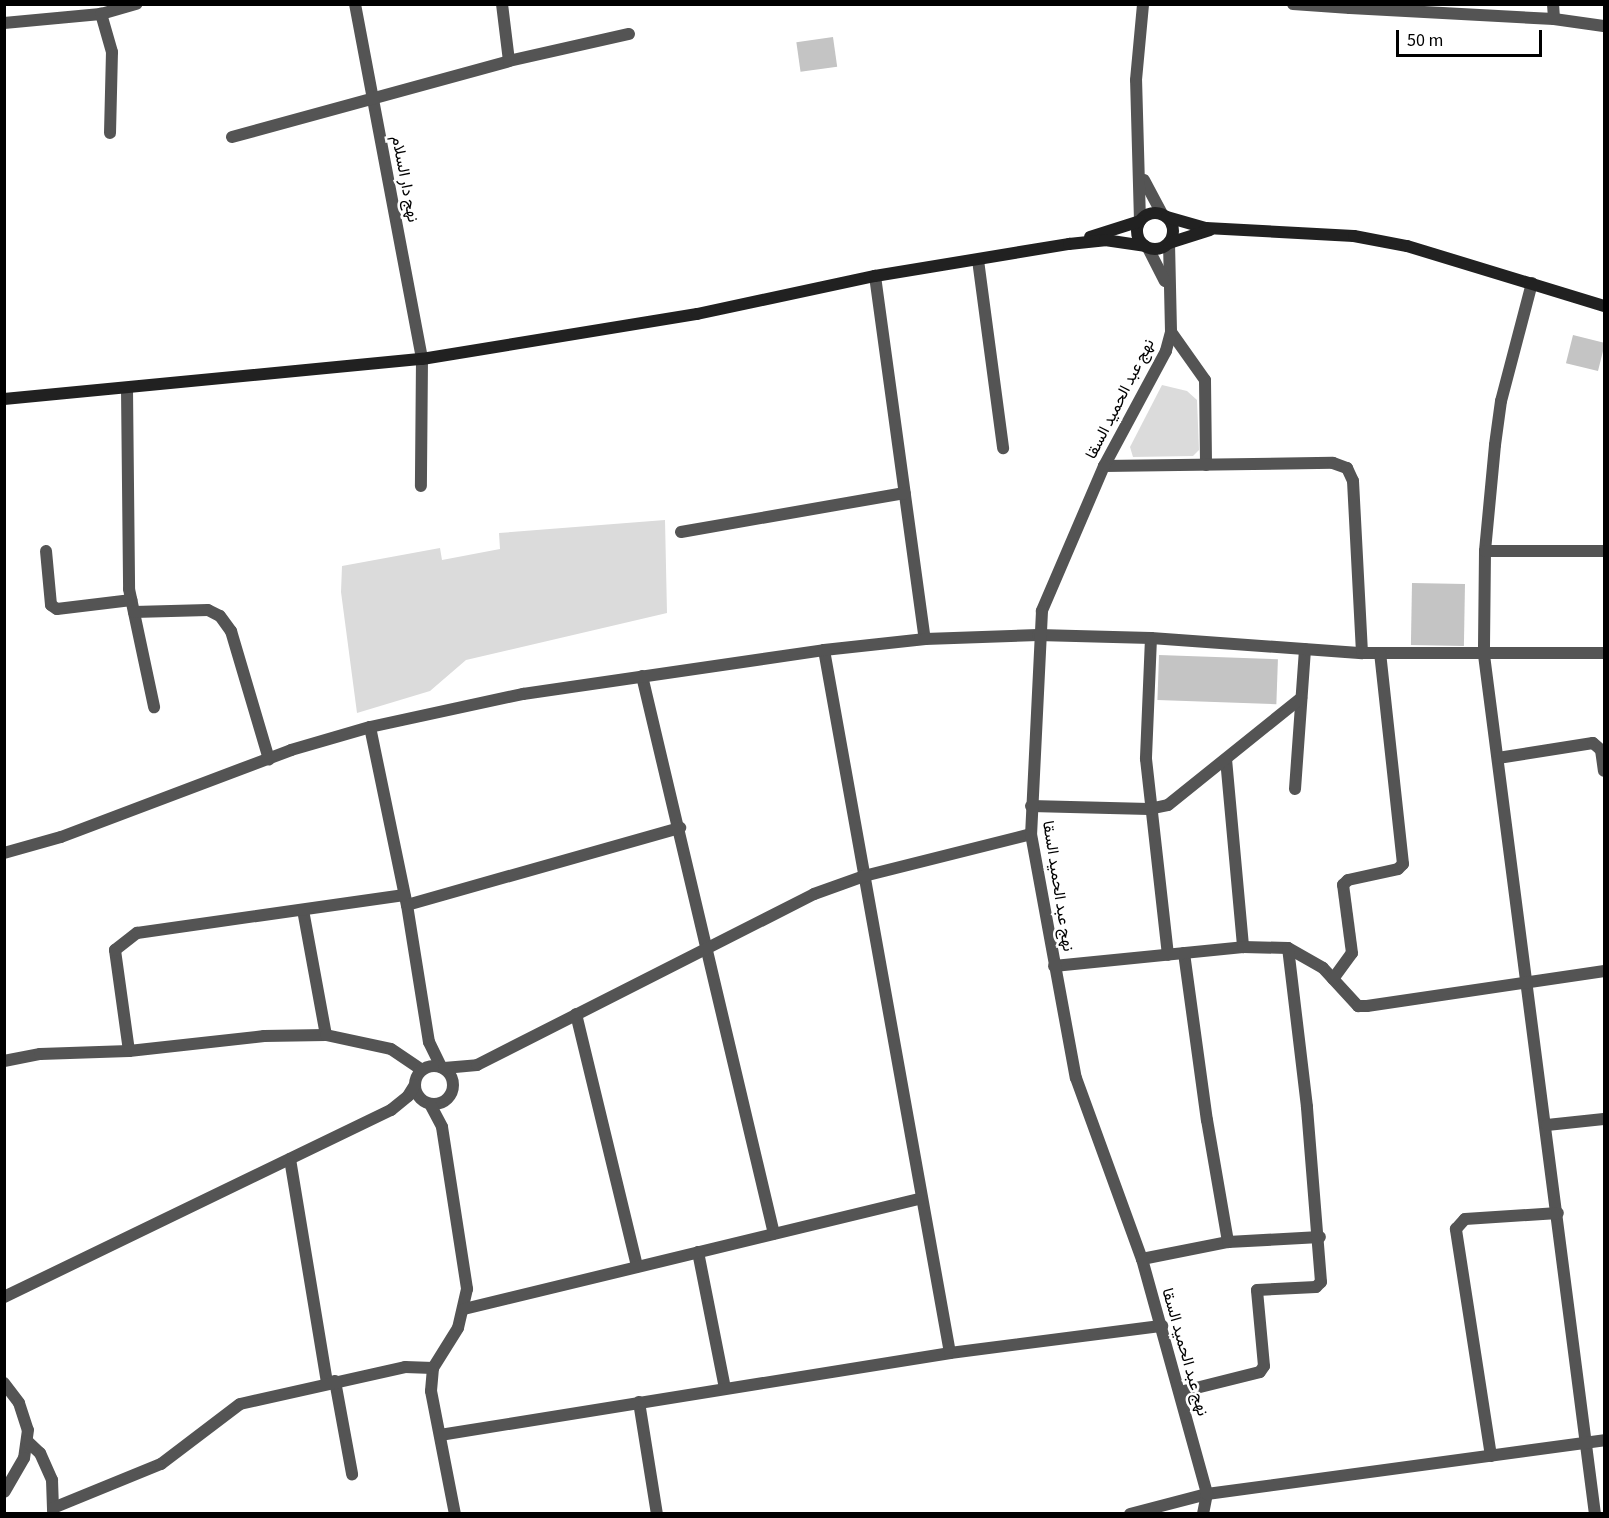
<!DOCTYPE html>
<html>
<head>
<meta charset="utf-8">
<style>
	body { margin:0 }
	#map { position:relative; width:1609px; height:1518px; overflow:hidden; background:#fff; font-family:"Source Sans 3",Vazirmatn,sans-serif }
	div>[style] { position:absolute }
	.green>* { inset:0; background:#dbdbdb }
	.building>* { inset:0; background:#c4c4c4; transform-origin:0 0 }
	.minor>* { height:12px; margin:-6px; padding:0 6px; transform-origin:6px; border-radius:6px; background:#545454 }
	.minor>.ring { margin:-6px; padding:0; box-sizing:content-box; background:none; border:12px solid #545454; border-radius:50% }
	.tertiary>* { height:12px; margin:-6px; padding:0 6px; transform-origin:6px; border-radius:6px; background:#545454 }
	.secondary>* { height:12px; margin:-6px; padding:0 6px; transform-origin:6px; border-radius:6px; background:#212121 }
	.secondary>.ring { margin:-6px; padding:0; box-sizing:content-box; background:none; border:12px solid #212121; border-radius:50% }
	span { translate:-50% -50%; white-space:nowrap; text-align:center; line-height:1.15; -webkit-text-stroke:5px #fff; paint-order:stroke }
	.street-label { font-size:16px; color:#000 }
	.frame { position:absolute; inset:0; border:6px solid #000; pointer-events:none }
	.scale { position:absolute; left:1396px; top:30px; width:146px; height:27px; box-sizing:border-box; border:3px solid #000; border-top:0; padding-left:8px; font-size:18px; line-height:21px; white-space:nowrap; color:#000; -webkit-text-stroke:4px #fff; paint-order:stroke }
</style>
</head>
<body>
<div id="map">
	<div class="green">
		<div style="clip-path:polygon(1162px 385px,1187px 391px,1197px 400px,1199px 450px,1193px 456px,1133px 457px,1130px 447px)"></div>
		<div style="clip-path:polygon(665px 520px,667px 613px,466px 660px,430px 691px,357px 713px,341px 592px,342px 566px,440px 548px,442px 560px,500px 549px,499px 533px)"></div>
	</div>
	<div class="building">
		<div style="left:833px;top:37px;width:30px;height:37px;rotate:82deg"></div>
		<div style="left:1573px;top:335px;width:33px;height:29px;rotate:14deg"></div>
		<div style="left:1412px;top:583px;width:53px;height:62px;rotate:1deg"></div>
		<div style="left:1159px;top:655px;width:119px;height:45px;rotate:2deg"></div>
	</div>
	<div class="minor">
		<div style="left:355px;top:4px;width:361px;rotate:79.3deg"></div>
		<div style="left:422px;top:359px;width:127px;rotate:90.5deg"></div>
		<div style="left:502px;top:4px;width:57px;rotate:83deg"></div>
		<div style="left:1293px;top:4px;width:57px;rotate:4deg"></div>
		<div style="left:1350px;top:4px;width:4px;rotate:90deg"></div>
		<div style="left:1350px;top:8px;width:204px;rotate:3.1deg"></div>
		<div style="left:1554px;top:19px;width:50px;rotate:8deg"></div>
		<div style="left:1553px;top:4px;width:15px;rotate:86deg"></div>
		<div style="left:4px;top:23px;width:97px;rotate:-5.3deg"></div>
		<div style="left:110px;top:133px;width:81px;rotate:-88.6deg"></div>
		<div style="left:112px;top:52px;width:40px;rotate:-106deg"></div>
		<div style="left:101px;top:14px;width:37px;rotate:-16deg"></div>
		<div style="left:232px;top:137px;width:287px;rotate:-15.3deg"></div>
		<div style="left:509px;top:61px;width:123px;rotate:-12.7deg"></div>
		<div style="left:978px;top:260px;width:190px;rotate:82.4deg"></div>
		<div style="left:875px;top:276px;width:366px;rotate:82.2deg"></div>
		<div style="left:1532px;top:283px;width:122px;rotate:104.7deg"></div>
		<div style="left:1501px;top:401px;width:44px;rotate:97.8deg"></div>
		<div style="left:1495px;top:445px;width:106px;rotate:95.4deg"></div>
		<div style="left:1485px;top:551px;width:104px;rotate:90.6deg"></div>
		<div style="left:1484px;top:655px;width:866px;rotate:82.64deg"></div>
		<div style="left:1171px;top:332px;width:59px;rotate:54.7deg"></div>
		<div style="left:1205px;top:380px;width:85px;rotate:89.3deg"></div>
		<div style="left:127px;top:389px;width:200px;rotate:89.4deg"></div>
		<div style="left:129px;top:589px;width:121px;rotate:78deg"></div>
		<div style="left:1104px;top:466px;width:229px;rotate:-0.8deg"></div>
		<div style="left:1333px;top:463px;width:15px;rotate:20deg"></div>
		<div style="left:1347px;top:468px;width:14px;rotate:65deg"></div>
		<div style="left:1353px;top:481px;width:172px;rotate:87deg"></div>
		<div style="left:681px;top:532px;width:227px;rotate:-9.9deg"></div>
		<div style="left:46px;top:551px;width:54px;rotate:84.7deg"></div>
		<div style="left:51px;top:605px;width:7px;rotate:34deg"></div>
		<div style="left:57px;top:609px;width:75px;rotate:-6.9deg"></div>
		<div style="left:1485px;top:551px;width:119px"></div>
		<div style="left:134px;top:612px;width:74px;rotate:-1.5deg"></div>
		<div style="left:208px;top:610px;width:13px;rotate:27deg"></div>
		<div style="left:220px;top:616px;width:19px;rotate:54deg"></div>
		<div style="left:231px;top:631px;width:134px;rotate:73.5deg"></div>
		<div style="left:1151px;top:638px;width:121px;rotate:92.4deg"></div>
		<div style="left:1146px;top:759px;width:197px;rotate:83.6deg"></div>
		<div style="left:824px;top:650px;width:714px;rotate:79.84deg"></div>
		<div style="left:642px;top:676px;width:573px;rotate:76.69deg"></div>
		<div style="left:370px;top:727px;width:182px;rotate:78.3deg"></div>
		<div style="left:407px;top:905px;width:139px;rotate:80.9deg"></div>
		<div style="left:429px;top:1042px;width:28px;rotate:64deg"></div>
		<div style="left:1498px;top:758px;width:96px;rotate:-9deg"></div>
		<div style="left:1593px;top:743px;width:11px;rotate:41deg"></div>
		<div style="left:1601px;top:750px;width:21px;rotate:82deg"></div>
		<div style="left:1226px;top:759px;width:189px;rotate:84.8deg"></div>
		<div style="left:1295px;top:789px;width:140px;rotate:-85.9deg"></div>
		<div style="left:1031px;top:806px;width:118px;rotate:1.5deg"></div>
		<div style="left:1149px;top:809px;width:19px;rotate:-12deg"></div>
		<div style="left:1168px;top:805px;width:171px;rotate:-38.8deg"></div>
		<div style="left:4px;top:853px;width:59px;rotate:-15.7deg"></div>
		<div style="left:61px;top:837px;width:246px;rotate:-20.7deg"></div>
		<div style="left:291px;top:750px;width:82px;rotate:-16.2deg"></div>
		<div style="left:370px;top:727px;width:157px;rotate:-12.2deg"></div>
		<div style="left:523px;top:694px;width:304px;rotate:-8.3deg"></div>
		<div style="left:824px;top:650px;width:102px;rotate:-6.2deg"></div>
		<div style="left:925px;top:639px;width:113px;rotate:-2deg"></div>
		<div style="left:1038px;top:635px;width:113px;rotate:1.5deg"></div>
		<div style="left:1151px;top:638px;width:212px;rotate:4.1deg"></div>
		<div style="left:1362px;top:653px;width:242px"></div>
		<div style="left:407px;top:905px;width:284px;rotate:-15.8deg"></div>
		<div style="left:303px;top:910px;width:127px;rotate:79.6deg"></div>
		<div style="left:1184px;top:953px;width:169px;rotate:82.2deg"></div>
		<div style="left:1207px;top:1120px;width:124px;rotate:80.2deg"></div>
		<div style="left:1054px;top:966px;width:190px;rotate:-5.7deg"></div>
		<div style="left:1243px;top:947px;width:45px;rotate:1.3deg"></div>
		<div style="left:1288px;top:948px;width:40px;rotate:29.7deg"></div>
		<div style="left:1323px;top:968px;width:52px;rotate:47.4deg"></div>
		<div style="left:1358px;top:1006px;width:9px"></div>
		<div style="left:1367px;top:1006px;width:240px;rotate:-8.4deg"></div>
		<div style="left:1333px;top:979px;width:32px;rotate:-54deg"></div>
		<div style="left:1352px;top:953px;width:69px;rotate:-97.5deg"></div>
		<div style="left:1343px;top:885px;width:7px;rotate:-45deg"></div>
		<div style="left:1348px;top:880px;width:51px;rotate:-12.4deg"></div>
		<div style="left:1398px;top:869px;width:7px;rotate:-45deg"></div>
		<div style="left:1403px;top:864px;width:212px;rotate:-96.2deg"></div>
		<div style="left:576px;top:1014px;width:260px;rotate:76.4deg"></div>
		<div style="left:129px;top:1051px;width:102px;rotate:-97.9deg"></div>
		<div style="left:115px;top:950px;width:28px;rotate:-38deg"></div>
		<div style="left:137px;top:933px;width:270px;rotate:-8.1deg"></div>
		<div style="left:4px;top:1061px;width:37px;rotate:-11deg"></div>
		<div style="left:40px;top:1054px;width:89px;rotate:-1.9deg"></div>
		<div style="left:129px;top:1051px;width:136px;rotate:-6.3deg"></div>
		<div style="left:264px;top:1036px;width:62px;rotate:-0.9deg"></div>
		<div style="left:326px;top:1035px;width:66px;rotate:12.2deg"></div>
		<div style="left:391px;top:1049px;width:37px;rotate:34deg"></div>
		<div class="ring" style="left:415px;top:1066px;width:26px;height:26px"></div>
		<div style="left:444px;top:1068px;width:33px;rotate:-5deg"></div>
		<div style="left:477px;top:1065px;width:378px;rotate:-26.9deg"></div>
		<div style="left:814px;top:894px;width:53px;rotate:-19.8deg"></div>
		<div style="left:864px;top:876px;width:172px;rotate:-14.1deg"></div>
		<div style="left:430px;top:1104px;width:26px;rotate:62deg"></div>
		<div style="left:442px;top:1127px;width:164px;rotate:81.2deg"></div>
		<div style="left:467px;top:1289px;width:40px;rotate:103deg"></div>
		<div style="left:458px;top:1328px;width:47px;rotate:122deg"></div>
		<div style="left:433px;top:1368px;width:23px;rotate:95deg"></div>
		<div style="left:431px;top:1391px;width:125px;rotate:79deg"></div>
		<div style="left:1547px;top:1125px;width:57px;rotate:-6deg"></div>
		<div style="left:290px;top:1159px;width:227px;rotate:80.6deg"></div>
		<div style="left:698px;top:1252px;width:139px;rotate:78.8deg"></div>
		<div style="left:1142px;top:1259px;width:88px;rotate:-11.2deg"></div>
		<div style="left:1228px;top:1242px;width:92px;rotate:-3.1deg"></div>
		<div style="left:4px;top:1297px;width:430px;rotate:-25.8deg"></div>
		<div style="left:391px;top:1110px;width:22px;rotate:-39deg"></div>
		<div style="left:408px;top:1096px;width:13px;rotate:-58deg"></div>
		<div style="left:464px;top:1309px;width:471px;rotate:-13.6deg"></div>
		<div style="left:335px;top:1381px;width:95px;rotate:79.6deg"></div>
		<div style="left:4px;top:1383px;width:25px;rotate:53deg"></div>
		<div style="left:19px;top:1403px;width:28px;rotate:72deg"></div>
		<div style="left:28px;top:1430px;width:28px;rotate:98deg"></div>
		<div style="left:24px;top:1458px;width:39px;rotate:120deg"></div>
		<div style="left:1180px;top:1392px;width:82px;rotate:-14deg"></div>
		<div style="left:1260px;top:1372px;width:7px;rotate:-56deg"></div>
		<div style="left:1264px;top:1366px;width:76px;rotate:-95.3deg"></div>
		<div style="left:1257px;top:1290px;width:59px;rotate:-2.9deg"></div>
		<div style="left:1316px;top:1287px;width:7px;rotate:-45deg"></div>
		<div style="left:1321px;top:1282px;width:176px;rotate:-94.6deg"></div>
		<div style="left:1307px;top:1107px;width:160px;rotate:-96.8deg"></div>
		<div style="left:639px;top:1402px;width:113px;rotate:80.9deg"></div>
		<div style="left:440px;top:1435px;width:517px;rotate:-9.13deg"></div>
		<div style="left:950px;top:1353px;width:214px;rotate:-7.3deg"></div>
		<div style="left:27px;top:1441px;width:18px;rotate:43deg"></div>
		<div style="left:40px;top:1453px;width:30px;rotate:66deg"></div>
		<div style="left:52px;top:1480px;width:33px;rotate:88deg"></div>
		<div style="left:1491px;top:1456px;width:230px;rotate:-98.8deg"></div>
		<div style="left:1456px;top:1229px;width:13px;rotate:-48deg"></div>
		<div style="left:1465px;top:1219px;width:93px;rotate:-3.7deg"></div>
		<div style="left:53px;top:1508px;width:117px;rotate:-22.2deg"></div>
		<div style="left:161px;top:1464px;width:99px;rotate:-37.2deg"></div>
		<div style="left:240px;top:1404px;width:169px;rotate:-12.6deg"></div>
		<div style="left:405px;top:1367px;width:28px;rotate:2deg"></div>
		<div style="left:1130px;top:1514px;width:80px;rotate:-14.6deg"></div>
		<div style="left:1207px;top:1494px;width:401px;rotate:-7.7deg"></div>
		<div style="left:1203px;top:1514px;width:20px;rotate:-79deg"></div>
	</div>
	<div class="tertiary">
		<div style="left:1144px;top:180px;width:38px;rotate:62deg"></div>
		<div style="left:1140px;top:221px;width:141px;rotate:-91.6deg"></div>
		<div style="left:1136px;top:80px;width:76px;rotate:-84.7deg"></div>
		<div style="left:1169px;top:243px;width:89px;rotate:88.7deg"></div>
		<div style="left:1171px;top:332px;width:20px;rotate:105deg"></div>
		<div style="left:1166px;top:351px;width:131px;rotate:118.3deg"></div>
		<div style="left:1104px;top:466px;width:158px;rotate:113.2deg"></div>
		<div style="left:1042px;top:611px;width:223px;rotate:92.8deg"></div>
		<div style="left:1031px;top:834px;width:248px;rotate:79.6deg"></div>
		<div style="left:1076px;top:1078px;width:193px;rotate:70deg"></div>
		<div style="left:1142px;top:1259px;width:244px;rotate:74.5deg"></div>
		<div style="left:1148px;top:248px;width:37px;rotate:63deg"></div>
	</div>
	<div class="secondary">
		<div class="ring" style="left:1137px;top:213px;width:24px;height:24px"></div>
		<div style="left:1167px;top:217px;width:41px;rotate:15.8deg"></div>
		<div style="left:1206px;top:228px;width:148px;rotate:3.1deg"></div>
		<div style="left:1354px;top:236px;width:54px;rotate:10.7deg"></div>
		<div style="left:1407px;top:246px;width:206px;rotate:16.9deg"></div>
		<div style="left:1090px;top:237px;width:52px;rotate:-17.7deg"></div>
		<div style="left:1169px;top:243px;width:43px;rotate:-17.6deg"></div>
		<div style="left:4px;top:399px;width:420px;rotate:-5.5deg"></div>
		<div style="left:422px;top:359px;width:279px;rotate:-9.3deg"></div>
		<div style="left:697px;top:314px;width:182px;rotate:-12.1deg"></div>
		<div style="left:875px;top:276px;width:197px;rotate:-9.4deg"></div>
		<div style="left:1069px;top:244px;width:36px;rotate:-6deg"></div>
		<div style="left:1105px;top:240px;width:40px;rotate:8.5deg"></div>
	</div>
	<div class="street-label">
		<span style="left:405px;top:179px;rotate:79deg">نهج دار السلام</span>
		<span style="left:1120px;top:399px;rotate:-63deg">نهج عبد الحميد السقا</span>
		<span style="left:1058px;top:886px;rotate:81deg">نهج عبد الحميد السقا</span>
		<span style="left:1185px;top:1352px;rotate:74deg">نهج عبد الحميد السقا</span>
	</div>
	<div class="frame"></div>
	<div class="scale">50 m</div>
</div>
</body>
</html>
